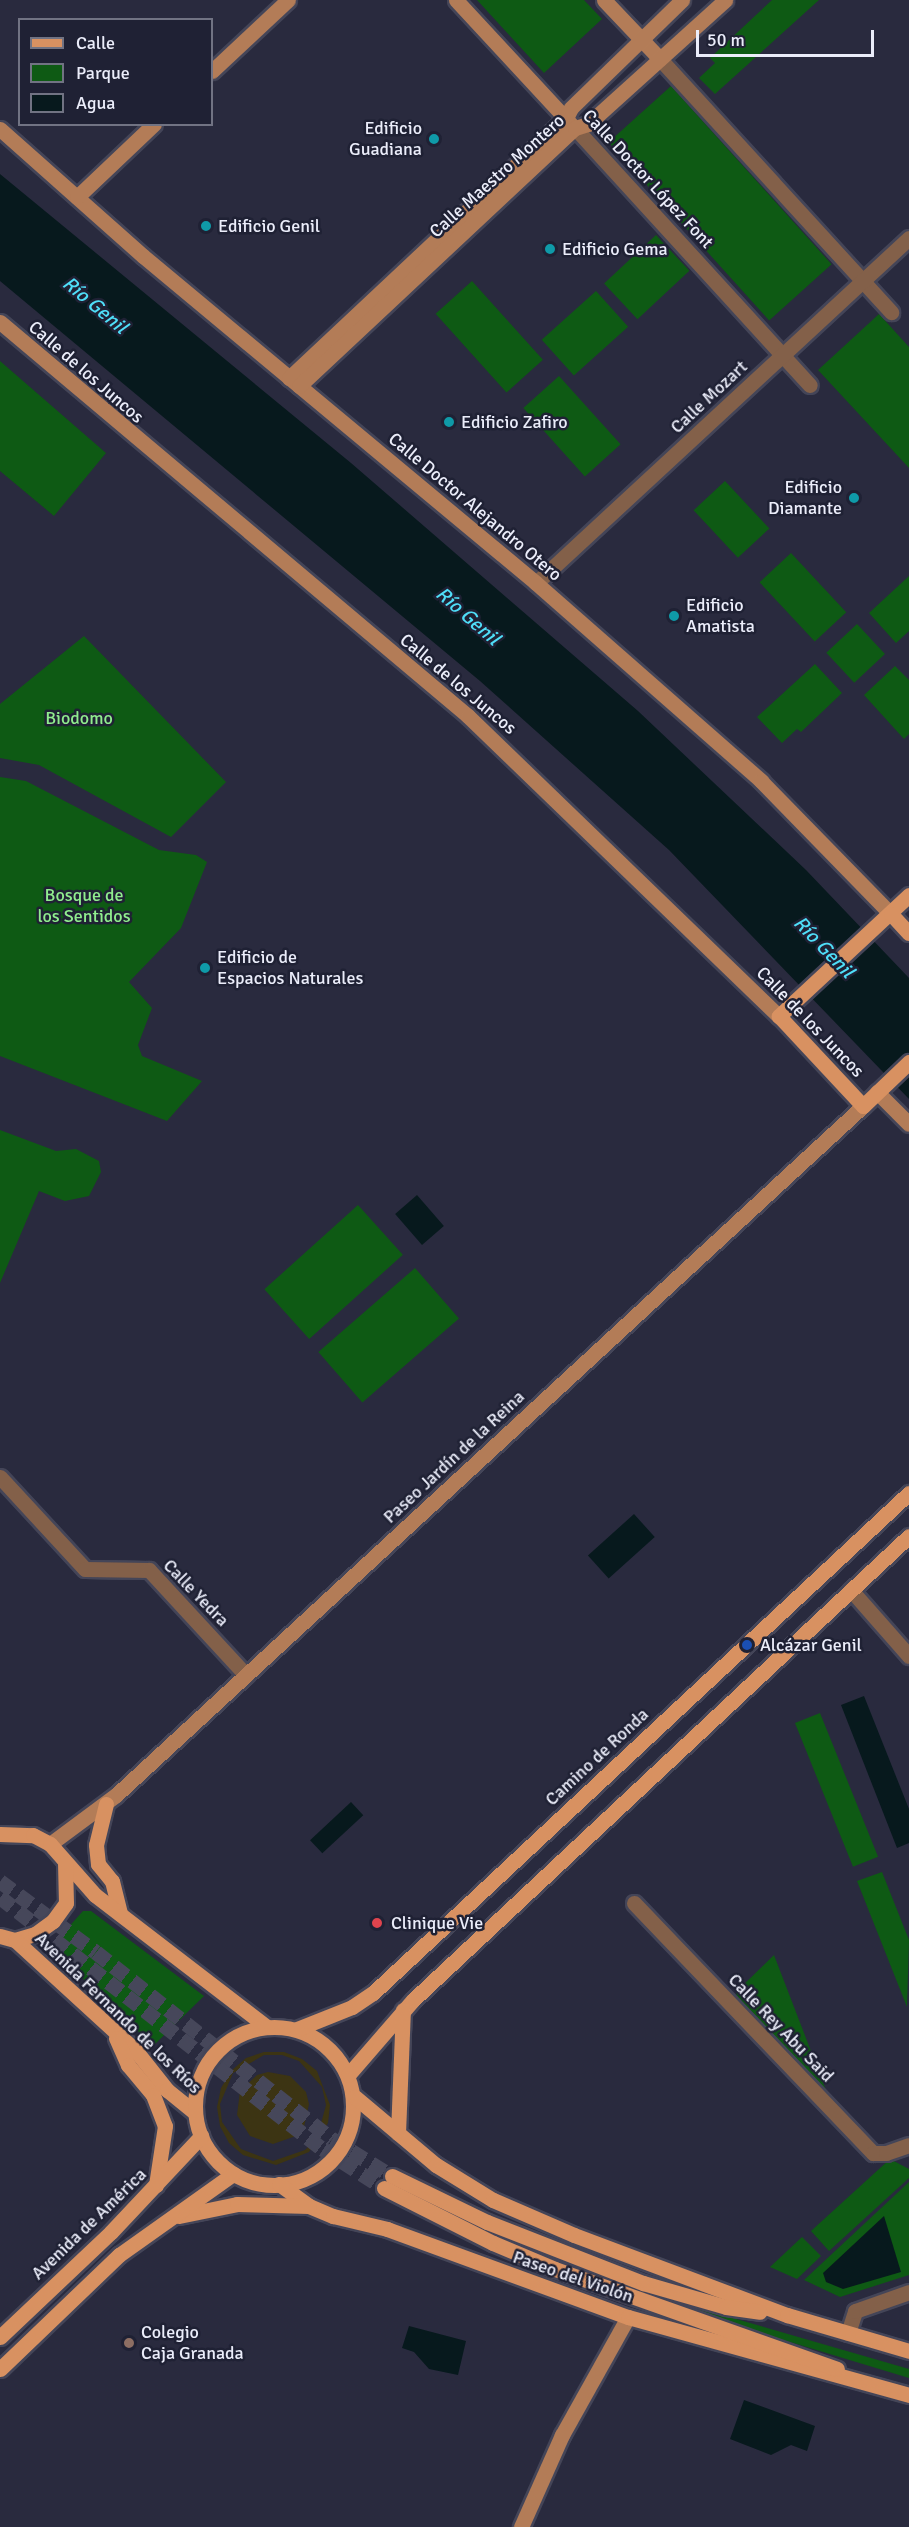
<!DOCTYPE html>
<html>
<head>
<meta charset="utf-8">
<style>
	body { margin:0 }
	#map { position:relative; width:909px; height:2527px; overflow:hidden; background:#292a3e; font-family:Signika,sans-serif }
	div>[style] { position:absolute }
	.green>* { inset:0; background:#0e5a14; transform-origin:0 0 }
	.sand>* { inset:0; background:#3c3413 }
	.water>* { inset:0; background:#07191d; transform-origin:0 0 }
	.primary-tunnel>* { height:15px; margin-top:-7.5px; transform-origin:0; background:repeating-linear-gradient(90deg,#46475a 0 15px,transparent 0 23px) }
	.roads { filter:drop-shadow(2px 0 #444558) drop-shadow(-2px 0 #444558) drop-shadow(0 2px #444558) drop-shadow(0 -2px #444558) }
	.street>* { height:15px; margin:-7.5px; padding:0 7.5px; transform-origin:7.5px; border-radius:7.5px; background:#836049 }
	.secondary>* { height:15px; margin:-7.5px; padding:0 7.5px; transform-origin:7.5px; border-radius:7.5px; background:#b37c57 }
	.primary>* { height:15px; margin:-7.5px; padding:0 7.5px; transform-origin:7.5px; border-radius:7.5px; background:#d89161 }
	.primary>.ring { margin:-7.5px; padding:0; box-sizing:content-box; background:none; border:15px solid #d89161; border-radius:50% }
	.dots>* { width:16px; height:16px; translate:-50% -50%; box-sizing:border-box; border:3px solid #1f2134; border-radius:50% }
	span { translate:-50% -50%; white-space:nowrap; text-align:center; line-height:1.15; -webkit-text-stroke:5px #1f2134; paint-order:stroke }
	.poi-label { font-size:18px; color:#ebedfa }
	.right { translate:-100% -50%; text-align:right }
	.left { translate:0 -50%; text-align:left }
	.street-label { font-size:18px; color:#ebedfa }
	.park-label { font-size:18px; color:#90ed8e }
	.water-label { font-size:20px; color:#4fdef8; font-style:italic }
	.legend { position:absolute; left:18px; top:18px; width:195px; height:108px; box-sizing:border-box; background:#1f2134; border:2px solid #717383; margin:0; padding:8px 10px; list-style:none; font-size:18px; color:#ebedfa }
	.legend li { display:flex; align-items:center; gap:12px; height:30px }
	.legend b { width:30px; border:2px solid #717383 }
	.scale { position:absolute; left:696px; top:30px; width:178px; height:27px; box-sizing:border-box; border:3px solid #ebedfa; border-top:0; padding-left:8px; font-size:18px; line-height:21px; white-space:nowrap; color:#ebedfa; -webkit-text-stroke:4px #1f2134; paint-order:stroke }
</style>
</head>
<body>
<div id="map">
	<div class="green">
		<div style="clip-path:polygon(477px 0,584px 0,602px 19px,544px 73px)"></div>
		<div style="clip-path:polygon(772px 0,819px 0,715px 94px,699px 78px,715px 63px,710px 58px)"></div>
		<div style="left:671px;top:86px;width:240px;height:84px;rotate:48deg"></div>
		<div style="left:656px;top:235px;width:49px;height:71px;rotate:47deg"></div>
		<div style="left:472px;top:281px;width:106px;height:49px;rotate:48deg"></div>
		<div style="left:596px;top:291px;width:48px;height:73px;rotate:48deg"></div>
		<div style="clip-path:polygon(879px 314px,909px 347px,909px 468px,818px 370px)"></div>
		<div style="clip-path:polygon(0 361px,106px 453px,54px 516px,0 471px)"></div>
		<div style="left:559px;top:376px;width:92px;height:48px;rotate:48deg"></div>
		<div style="left:725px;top:481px;width:65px;height:43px;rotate:47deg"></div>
		<div style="left:791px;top:553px;width:81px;height:43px;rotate:47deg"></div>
		<div style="clip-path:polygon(909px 576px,909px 631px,896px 643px,869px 613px)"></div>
		<div style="left:857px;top:624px;width:41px;height:42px;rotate:47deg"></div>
		<div style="clip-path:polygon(84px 636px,226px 782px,171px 837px,39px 765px,0 758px,0 704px)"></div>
		<div style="clip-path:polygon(815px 664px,842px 693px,801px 732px,797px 729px,782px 743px,757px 717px)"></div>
		<div style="clip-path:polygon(895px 666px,909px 680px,909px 734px,904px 739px,864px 695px)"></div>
		<div style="clip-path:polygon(0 777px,26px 781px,159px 850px,196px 855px,207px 862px,181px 928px,129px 982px,152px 1008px,138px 1045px,142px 1056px,202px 1081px,167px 1121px,0 1056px)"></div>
		<div style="clip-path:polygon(0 1130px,56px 1151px,76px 1149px,99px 1161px,101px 1172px,89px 1196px,65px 1201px,39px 1191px,0 1283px)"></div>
		<div style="left:358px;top:1205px;width:67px;height:126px;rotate:48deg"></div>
		<div style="left:415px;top:1268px;width:67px;height:128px;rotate:49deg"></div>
		<div style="left:820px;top:1713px;width:155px;height:27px;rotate:68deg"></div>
		<div style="clip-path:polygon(882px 1872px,909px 1940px,907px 2007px,857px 1881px)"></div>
		<div style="clip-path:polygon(83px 1911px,91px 1911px,204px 1996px,153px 2046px,56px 1953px,53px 1947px,56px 1941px)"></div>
		<div style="clip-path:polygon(774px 1955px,826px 2090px,737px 1996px,736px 1992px)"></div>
		<div style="clip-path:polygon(890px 2159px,909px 2169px,909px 2178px,829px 2251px,811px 2231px)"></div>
		<div style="clip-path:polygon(909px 2182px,909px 2275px,840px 2297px,804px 2280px)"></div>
		<div style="clip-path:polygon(802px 2237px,821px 2256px,797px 2279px,770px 2267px)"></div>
		<div style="clip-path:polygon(698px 2308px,909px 2369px,909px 2378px,697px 2314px)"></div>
	</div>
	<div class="sand">
		<div style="clip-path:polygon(evenodd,264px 2052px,284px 2052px,302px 2059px,317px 2071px,330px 2105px,328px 2123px,309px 2152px,276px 2165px,243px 2155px,229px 2143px,220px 2126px,217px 2107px,221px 2088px,231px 2071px,246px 2058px,264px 2052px,264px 2055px,282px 2055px,299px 2061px,322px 2087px,326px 2105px,317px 2138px,305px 2150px,273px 2161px,241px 2149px,222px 2122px,220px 2104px,233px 2073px,264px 2055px)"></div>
		<div style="clip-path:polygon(268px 2072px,290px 2076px,306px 2092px,309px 2104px,304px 2127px,296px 2136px,273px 2144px,250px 2136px,237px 2115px,240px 2091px,257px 2075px)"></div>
	</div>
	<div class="water">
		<div style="clip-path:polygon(0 174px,351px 463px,638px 711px,806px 870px,909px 978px,909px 1099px,669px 850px,480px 681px,0 281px)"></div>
		<div style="left:417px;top:1195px;width:41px;height:29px;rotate:49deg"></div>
		<div style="left:634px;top:1514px;width:31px;height:62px;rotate:48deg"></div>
		<div style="clip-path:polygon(864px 1696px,909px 1809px,909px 1843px,897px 1848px,841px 1705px)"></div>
		<div style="left:351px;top:1802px;width:18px;height:56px;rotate:47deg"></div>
		<div style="clip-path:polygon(884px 2216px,901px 2272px,843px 2289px,826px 2282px,823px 2273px)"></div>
		<div style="clip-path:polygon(409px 2326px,466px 2341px,458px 2375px,429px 2369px,414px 2352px,402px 2348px)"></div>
		<div style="clip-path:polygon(744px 2400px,815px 2426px,807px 2451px,791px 2445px,771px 2455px,730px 2439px)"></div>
	</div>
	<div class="primary-tunnel">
		<div style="left:0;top:1881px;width:119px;rotate:36.5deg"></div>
		<div style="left:96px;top:1952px;width:301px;rotate:38.4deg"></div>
		<div style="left:332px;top:2139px;width:70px;rotate:31.7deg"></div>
		<div style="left:0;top:1897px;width:410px;rotate:38deg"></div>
		<div style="left:323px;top:2149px;width:72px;rotate:32.6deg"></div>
	</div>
	<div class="roads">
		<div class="street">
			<div style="left:660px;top:59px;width:343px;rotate:47.6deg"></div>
			<div style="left:575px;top:128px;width:348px;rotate:47.6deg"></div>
			<div style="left:536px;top:583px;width:508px;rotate:-42.77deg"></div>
			<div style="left:0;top:1477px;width:125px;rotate:47.3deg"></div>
			<div style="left:85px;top:1569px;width:64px;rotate:0.9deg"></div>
			<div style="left:149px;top:1570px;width:143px;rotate:47.3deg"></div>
			<div style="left:851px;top:1590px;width:88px;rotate:48.7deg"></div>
			<div style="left:634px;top:1903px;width:346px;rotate:46.3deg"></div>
			<div style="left:873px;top:2153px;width:13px"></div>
			<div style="left:886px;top:2153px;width:24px;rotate:-19deg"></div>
			<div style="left:848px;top:2333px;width:23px;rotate:-72deg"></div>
			<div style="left:855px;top:2311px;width:57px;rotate:-19.4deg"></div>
		</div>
		<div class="secondary">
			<div style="left:456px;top:0;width:169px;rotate:47.2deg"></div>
			<div style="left:604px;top:0;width:81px;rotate:46.5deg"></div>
			<div style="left:212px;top:71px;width:104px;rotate:-43.1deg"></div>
			<div style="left:0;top:129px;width:191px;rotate:41.6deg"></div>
			<div style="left:143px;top:256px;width:511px;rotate:39.76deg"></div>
			<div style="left:536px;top:583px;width:300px;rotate:41.3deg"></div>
			<div style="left:761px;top:781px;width:186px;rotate:45.7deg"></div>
			<div style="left:77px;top:197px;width:106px;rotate:-43.5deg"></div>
			<div style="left:0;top:322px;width:612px;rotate:40.09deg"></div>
			<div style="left:468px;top:716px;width:432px;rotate:44deg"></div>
			<div style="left:289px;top:378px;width:380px;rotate:-43.2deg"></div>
			<div style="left:566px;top:118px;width:11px;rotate:-63deg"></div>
			<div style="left:571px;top:108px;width:155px;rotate:-44.2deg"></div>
			<div style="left:299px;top:386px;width:378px;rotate:-43.1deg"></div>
			<div style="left:575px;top:128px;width:14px;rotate:-17deg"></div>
			<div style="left:588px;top:124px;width:185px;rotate:-42.1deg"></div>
			<div style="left:877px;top:1092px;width:45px;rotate:45deg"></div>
			<div style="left:50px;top:1844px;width:82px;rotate:-36.6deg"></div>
			<div style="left:116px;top:1795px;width:1016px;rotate:-42.69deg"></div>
			<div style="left:521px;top:2527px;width:101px;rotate:-66deg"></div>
			<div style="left:562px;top:2435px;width:135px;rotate:-60.8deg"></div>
		</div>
		<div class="primary">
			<div style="left:909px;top:895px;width:178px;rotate:137.1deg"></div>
			<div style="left:779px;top:1016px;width:123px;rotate:47deg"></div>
			<div style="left:863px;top:1106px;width:64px;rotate:-43.7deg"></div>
			<div style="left:891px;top:914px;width:26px;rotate:47deg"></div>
			<div style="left:106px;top:1804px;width:42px;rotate:103.7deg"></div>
			<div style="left:96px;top:1845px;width:19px;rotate:84deg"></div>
			<div style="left:98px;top:1864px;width:22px;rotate:51deg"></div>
			<div style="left:112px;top:1881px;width:34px;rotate:76deg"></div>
			<div style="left:0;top:1834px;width:33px;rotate:2deg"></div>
			<div style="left:33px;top:1835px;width:19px;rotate:28deg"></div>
			<div style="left:50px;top:1844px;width:68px;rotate:48.6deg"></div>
			<div style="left:95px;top:1895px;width:217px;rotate:37.5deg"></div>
			<div style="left:0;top:1936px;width:16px;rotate:15deg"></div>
			<div style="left:15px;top:1940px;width:21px;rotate:-17deg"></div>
			<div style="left:35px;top:1934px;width:22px;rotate:-36deg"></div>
			<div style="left:53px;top:1921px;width:22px;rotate:-54deg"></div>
			<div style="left:66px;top:1903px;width:40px;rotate:-91.4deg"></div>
			<div style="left:15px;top:1940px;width:164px;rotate:42.5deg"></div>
			<div style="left:136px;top:2051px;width:50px;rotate:51.5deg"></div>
			<div style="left:167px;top:2090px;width:36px;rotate:39deg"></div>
			<div class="ring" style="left:195px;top:2027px;width:143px;height:143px"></div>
			<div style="left:297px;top:2029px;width:59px;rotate:-21.8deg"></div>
			<div style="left:352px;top:2007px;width:25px;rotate:-34deg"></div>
			<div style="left:373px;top:1993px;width:733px;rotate:-43.01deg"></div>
			<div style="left:116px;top:2038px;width:30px;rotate:66deg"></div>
			<div style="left:128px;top:2065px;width:39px;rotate:50deg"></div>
			<div style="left:153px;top:2095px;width:33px;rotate:69deg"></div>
			<div style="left:165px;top:2126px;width:60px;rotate:98.7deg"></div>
			<div style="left:348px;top:2075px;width:99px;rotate:-49.1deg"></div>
			<div style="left:413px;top:2000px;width:679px;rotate:-43.09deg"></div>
			<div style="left:355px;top:2097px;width:106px;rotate:40deg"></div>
			<div style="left:436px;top:2165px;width:67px;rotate:31.6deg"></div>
			<div style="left:493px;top:2200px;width:88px;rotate:23.4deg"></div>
			<div style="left:574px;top:2235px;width:228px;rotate:20.6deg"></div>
			<div style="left:787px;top:2315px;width:127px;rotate:16.4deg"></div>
			<div style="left:398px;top:2133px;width:123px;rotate:-87.7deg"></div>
			<div style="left:392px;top:2176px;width:106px;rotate:25.8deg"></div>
			<div style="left:487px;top:2222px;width:168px;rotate:21.4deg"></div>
			<div style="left:643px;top:2283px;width:86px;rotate:16.1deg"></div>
			<div style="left:726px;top:2307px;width:34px;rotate:8deg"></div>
			<div style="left:279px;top:2184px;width:37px;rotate:36deg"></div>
			<div style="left:309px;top:2206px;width:26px;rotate:23deg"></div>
			<div style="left:333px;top:2216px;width:56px;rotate:13.5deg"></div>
			<div style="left:387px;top:2229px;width:257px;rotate:20.1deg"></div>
			<div style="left:628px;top:2317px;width:292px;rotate:15.5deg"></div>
			<div style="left:384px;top:2188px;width:122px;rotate:26.8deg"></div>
			<div style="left:493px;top:2243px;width:67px;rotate:22.8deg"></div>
			<div style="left:555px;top:2269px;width:299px;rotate:19.5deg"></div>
			<div style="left:179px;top:2216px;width:59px;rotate:-11.7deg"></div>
			<div style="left:237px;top:2204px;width:72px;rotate:1.6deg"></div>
			<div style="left:0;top:2337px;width:153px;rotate:-43.4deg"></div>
			<div style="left:111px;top:2232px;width:132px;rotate:-46.8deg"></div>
			<div style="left:0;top:2369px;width:165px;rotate:-43.8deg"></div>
			<div style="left:119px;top:2255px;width:140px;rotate:-35.4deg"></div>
		</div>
	</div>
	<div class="dots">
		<div style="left:434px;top:139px;background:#0f9aa8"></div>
		<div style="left:206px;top:226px;background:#0f9aa8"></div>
		<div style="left:550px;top:249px;background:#0f9aa8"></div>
		<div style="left:449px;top:422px;background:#0f9aa8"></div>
		<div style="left:854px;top:498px;background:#0f9aa8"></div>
		<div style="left:674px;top:616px;background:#0f9aa8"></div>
		<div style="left:205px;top:968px;background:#0f9aa8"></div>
		<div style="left:747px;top:1645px;background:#1a4fb4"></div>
		<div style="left:377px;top:1923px;background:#e0444e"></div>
		<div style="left:129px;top:2343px;background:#8d6e63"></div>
	</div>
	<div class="poi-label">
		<span class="right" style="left:422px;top:139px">Edificio<br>Guadiana</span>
		<span class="left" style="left:218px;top:226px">Edificio Genil</span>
		<span class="left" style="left:562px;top:249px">Edificio Gema</span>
		<span class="left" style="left:461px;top:422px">Edificio Zafiro</span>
		<span class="right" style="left:842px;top:498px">Edificio<br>Diamante</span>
		<span class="left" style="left:686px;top:616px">Edificio<br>Amatista</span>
		<span class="left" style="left:217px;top:968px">Edificio de<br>Espacios Naturales</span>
		<span class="left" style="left:760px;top:1645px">Alcázar Genil</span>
		<span class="left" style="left:391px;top:1923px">Clinique Vie</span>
		<span class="left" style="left:141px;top:2343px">Colegio<br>Caja Granada</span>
	</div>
	<div class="street-label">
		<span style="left:497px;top:176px;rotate:-42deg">Calle Maestro Montero</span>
		<span style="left:648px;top:179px;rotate:47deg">Calle Doctor López Font</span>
		<span style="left:86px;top:372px;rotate:41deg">Calle de los Juncos</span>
		<span style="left:709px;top:397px;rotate:-43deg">Calle Mozart</span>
		<span style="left:475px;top:507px;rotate:40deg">Calle Doctor Alejandro Otero</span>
		<span style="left:458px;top:684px;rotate:40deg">Calle de los Juncos</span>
		<span style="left:810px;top:1022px;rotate:46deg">Calle de los Juncos</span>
		<span style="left:454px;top:1457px;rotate:-43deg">Paseo Jardín de la Reina</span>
		<span style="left:196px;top:1593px;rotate:46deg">Calle Yedra</span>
		<span style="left:597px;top:1757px;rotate:-43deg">Camino de Ronda</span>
		<span style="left:118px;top:2013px;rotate:44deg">Avenida Fernando de los Ríos</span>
		<span style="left:781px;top:2028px;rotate:46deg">Calle Rey Abu Said</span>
		<span style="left:89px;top:2224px;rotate:-44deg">Avenida de América</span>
		<span style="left:573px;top:2277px;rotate:19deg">Paseo del Violón</span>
	</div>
	<div class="park-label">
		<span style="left:79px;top:718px">Biodomo</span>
		<span style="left:84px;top:906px">Bosque de<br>los Sentidos</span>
	</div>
	<div class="water-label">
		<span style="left:95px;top:305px;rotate:40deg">Río Genil</span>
		<span style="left:468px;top:616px;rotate:41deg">Río Genil</span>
		<span style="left:824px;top:947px;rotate:46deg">Río Genil</span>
	</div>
	<ul class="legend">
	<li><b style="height:8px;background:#d89161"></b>Calle</li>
	<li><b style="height:16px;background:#0e5a14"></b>Parque</li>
	<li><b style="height:16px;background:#07191d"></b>Agua</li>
	</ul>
	<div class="scale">50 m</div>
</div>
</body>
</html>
